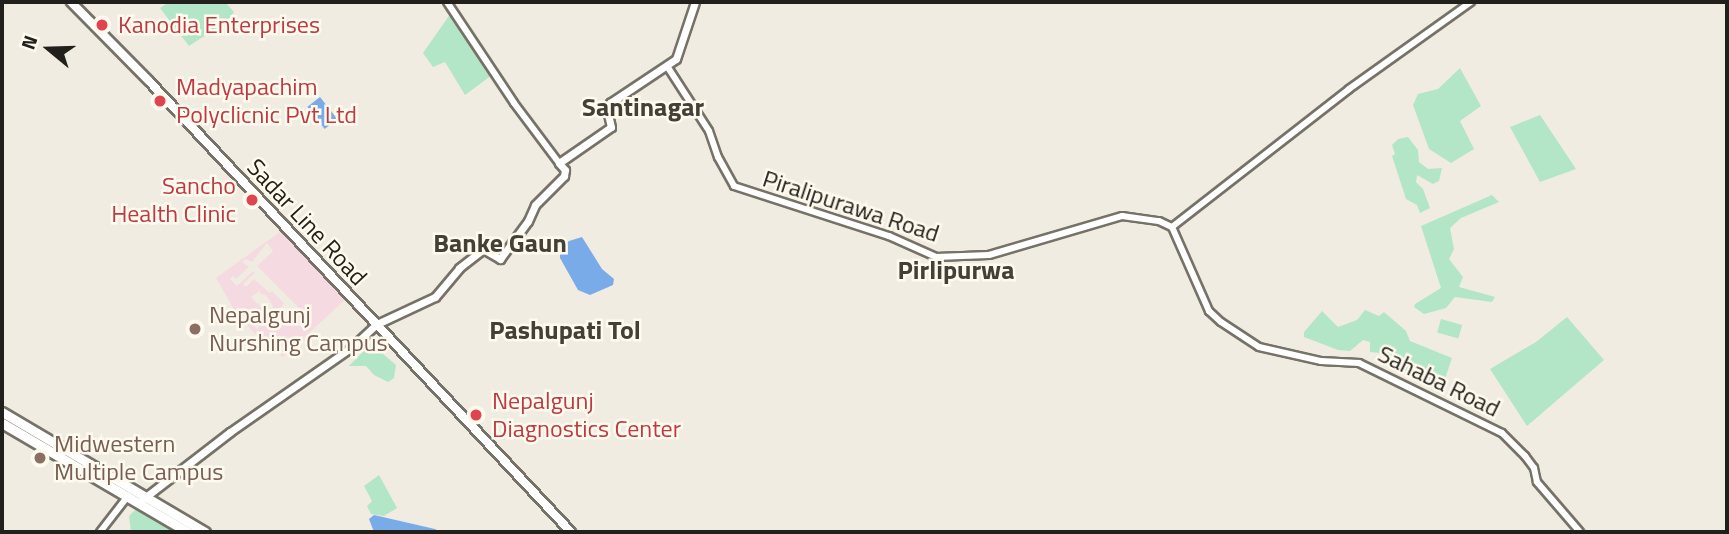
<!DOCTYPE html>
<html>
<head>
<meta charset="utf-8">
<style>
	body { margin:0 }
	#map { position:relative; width:1729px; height:534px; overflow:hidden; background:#f1ece1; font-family:"Titillium Web",sans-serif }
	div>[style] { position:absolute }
	.medical>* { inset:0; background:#f5dbe1 }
	.green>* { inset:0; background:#b2e6c7; transform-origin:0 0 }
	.water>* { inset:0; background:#7aabe9; transform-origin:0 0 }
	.roads { filter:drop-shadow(2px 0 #767267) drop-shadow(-2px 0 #767267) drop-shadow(0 2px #767267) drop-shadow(0 -2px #767267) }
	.tertiary>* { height:6px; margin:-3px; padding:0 3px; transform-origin:3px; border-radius:3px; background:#fff }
	.secondary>* { height:7px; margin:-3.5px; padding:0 3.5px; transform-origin:3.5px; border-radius:3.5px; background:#fff }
	.primary>* { height:8px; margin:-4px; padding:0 4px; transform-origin:4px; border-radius:4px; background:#fff }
	.trunk>* { height:9px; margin:-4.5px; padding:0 4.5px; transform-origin:4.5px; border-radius:4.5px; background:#fff }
	.dots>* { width:19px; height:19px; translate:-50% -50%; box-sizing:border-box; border:4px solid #fefaee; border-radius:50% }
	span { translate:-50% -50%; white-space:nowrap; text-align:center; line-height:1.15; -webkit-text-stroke:5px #fefaee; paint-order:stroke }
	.health-label { font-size:24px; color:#be3a42 }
	.left { translate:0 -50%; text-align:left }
	.right { translate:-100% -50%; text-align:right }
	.street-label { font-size:24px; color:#22201c }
	.education-label { font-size:24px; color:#785e54 }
	.neighbourhood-label { font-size:26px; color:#444037; font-weight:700 }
	.frame { position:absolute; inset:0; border:4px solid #22201c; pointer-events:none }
	.north { position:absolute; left:14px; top:14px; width:70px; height:70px; -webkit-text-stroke:5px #fefaee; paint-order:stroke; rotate:289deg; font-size:19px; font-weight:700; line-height:28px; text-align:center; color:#22201c }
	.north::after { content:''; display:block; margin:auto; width:24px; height:32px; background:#22201c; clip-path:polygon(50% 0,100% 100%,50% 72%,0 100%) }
</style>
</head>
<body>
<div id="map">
	<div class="medical">
		<div style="clip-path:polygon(evenodd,281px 231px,346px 299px,283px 357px,261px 340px,237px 315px,216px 278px,281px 231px,267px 243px,273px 251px,257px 266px,303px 312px,290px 324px,278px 312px,284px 303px,272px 291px,270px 293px,254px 279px,246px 287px,243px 284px,255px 273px,253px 271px,237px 286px,230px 279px,233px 276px,236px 279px,249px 267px,242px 262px,246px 259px,252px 262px,267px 243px,281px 231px,261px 290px,260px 294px,266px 295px,273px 306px,269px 313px,271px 316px,257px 329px,249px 320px,249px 314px,253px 311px,264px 320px,269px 315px,251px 297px,261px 290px)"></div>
	</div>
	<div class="green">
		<div style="clip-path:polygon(169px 2px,225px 2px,234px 12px,226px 22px,189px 46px,160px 8px)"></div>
		<div style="clip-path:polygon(451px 13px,492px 75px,465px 95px,445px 62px,433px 67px,423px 53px)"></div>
		<div style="clip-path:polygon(1460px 68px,1481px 106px,1460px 121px,1474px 149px,1451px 163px,1429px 149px,1413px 105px,1418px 94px,1438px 89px)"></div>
		<div style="clip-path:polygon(1540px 115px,1576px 169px,1540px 182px,1510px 127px)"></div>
		<div style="clip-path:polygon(1408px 137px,1418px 150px,1419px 162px,1428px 169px,1442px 168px,1439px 181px,1433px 184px,1417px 175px,1416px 182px,1423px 189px,1430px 208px,1420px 213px,1417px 205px,1406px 199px,1392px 156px,1395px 154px,1392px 145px,1398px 139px)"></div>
		<div style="clip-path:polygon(1492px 195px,1499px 202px,1461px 218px,1450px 228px,1454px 249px,1449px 259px,1463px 277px,1459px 287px,1495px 297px,1492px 302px,1455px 297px,1446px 308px,1424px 314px,1414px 307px,1415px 304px,1441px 288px,1421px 226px)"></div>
		<div style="clip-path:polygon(1365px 310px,1379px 316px,1384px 312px,1406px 331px,1410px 341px,1452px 358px,1444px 382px,1425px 380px,1396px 367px,1381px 353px,1370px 352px,1370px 342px,1363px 340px,1350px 351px,1338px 350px,1304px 337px,1304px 332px,1322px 311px,1338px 327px,1357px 320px)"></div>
		<div style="clip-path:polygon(1567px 317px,1604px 360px,1527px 426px,1490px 369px,1536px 342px)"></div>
		<div style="left:1441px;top:319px;width:22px;height:14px;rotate:16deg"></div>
		<div style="clip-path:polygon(376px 338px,382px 353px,396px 365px,394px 378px,388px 382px,374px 375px,366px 366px,349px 366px)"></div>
		<div style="clip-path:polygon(379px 475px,397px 508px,384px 516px,371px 514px,367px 506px,372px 501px,364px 486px)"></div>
		<div style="clip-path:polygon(136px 509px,182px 532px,131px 532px,129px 516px)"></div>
	</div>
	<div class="water">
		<div style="left:320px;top:97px;width:28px;height:16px;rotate:52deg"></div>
		<div style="clip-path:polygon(582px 237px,602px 269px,614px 279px,613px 285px,590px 295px,578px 290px,560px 258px,560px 249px,569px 241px)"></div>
		<div style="clip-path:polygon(374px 515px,435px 529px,440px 532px,374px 532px,369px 519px)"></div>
	</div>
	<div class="roads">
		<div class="tertiary">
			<div style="left:447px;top:2px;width:121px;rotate:56.4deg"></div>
			<div style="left:514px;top:103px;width:75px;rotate:53.1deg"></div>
			<div style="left:667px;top:66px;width:77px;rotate:57.1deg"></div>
			<div style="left:709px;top:131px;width:28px;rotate:71deg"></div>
			<div style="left:718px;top:157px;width:33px;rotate:61deg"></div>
			<div style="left:734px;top:186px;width:163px;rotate:17.9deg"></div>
			<div style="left:889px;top:236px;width:51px;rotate:24.1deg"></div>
			<div style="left:936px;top:257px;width:53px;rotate:-2.2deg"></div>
			<div style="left:989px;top:255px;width:139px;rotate:-16.3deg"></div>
			<div style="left:1122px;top:216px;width:37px;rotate:8deg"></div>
			<div style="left:1159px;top:221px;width:14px;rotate:25deg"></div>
			<div style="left:1172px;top:227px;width:92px;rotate:66.2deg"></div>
			<div style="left:1209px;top:311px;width:16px;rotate:43deg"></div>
			<div style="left:1221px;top:322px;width:45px;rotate:33.3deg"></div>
			<div style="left:1259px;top:347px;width:64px;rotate:12.7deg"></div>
			<div style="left:1321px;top:361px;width:38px;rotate:3deg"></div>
			<div style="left:1359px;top:363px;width:159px;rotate:26.1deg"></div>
			<div style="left:1502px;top:433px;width:33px;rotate:45deg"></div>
			<div style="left:1525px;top:456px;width:15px;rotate:53deg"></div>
			<div style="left:1534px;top:468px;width:14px;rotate:78deg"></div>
			<div style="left:1537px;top:482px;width:66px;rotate:49.3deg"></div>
			<div style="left:1172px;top:227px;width:224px;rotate:-37.9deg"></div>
			<div style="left:1349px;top:89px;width:150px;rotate:-35.5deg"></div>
			<div style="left:100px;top:532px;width:46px;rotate:-52.1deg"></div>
		</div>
		<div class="secondary">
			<div style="left:143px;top:499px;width:110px;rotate:-37.6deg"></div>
			<div style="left:230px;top:432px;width:149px;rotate:-34.9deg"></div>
			<div style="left:352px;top:347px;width:34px;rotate:-43deg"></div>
			<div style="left:377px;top:324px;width:64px;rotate:-25deg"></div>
			<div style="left:435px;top:297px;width:38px;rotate:-50deg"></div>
			<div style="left:459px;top:268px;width:31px;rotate:-38deg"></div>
			<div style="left:483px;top:249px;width:20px;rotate:30deg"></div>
			<div style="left:500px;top:259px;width:47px;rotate:-53.6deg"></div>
			<div style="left:528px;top:221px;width:17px;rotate:-66deg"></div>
			<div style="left:535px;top:205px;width:41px;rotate:-45deg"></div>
			<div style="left:564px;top:176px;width:6px;rotate:-81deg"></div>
			<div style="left:565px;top:170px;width:9px;rotate:-131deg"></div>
			<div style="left:559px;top:163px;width:63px;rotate:-34.7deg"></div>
			<div style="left:611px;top:127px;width:18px;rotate:-103deg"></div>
			<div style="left:607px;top:109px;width:7px;rotate:-63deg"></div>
			<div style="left:610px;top:103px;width:79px;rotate:-33.7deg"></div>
			<div style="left:676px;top:59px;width:60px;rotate:-71.6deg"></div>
		</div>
		<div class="primary">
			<div style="left:71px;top:2px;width:110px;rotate:45.4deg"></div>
			<div style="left:148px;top:80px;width:619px;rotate:46.9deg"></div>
		</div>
		<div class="trunk">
			<div style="left:2px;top:412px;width:236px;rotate:30.6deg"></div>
			<div style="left:2px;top:423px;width:216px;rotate:30.4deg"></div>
		</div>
	</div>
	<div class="dots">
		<div style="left:102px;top:25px;background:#e0444e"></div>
		<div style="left:160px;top:101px;background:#e0444e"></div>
		<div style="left:252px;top:200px;background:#e0444e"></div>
		<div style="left:195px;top:329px;background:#8d6e63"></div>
		<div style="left:476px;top:415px;background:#e0444e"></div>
		<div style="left:40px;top:458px;background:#8d6e63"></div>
	</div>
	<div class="health-label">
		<span class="left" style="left:118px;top:25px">Kanodia Enterprises</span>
		<span class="left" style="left:176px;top:101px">Madyapachim<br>Polyclicnic Pvt Ltd</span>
		<span class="right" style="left:236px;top:200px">Sancho<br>Health Clinic</span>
		<span class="left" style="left:492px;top:415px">Nepalgunj<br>Diagnostics Center</span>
	</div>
	<div class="street-label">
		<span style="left:851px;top:206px;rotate:18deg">Piralipurawa Road</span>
		<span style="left:307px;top:222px;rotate:47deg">Sadar Line Road</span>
		<span style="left:1439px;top:381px;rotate:26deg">Sahaba Road</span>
	</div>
	<div class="education-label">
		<span class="left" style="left:209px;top:329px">Nepalgunj<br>Nurshing Campus</span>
		<span class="left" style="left:54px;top:458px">Midwestern<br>Multiple Campus</span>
	</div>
	<div class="neighbourhood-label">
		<span style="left:643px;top:107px">Santinagar</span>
		<span style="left:500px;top:243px">Banke Gaun</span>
		<span style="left:956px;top:270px">Pirlipurwa</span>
		<span style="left:565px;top:330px">Pashupati Tol</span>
	</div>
	<div class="frame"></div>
	<div class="north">N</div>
</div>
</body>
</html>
